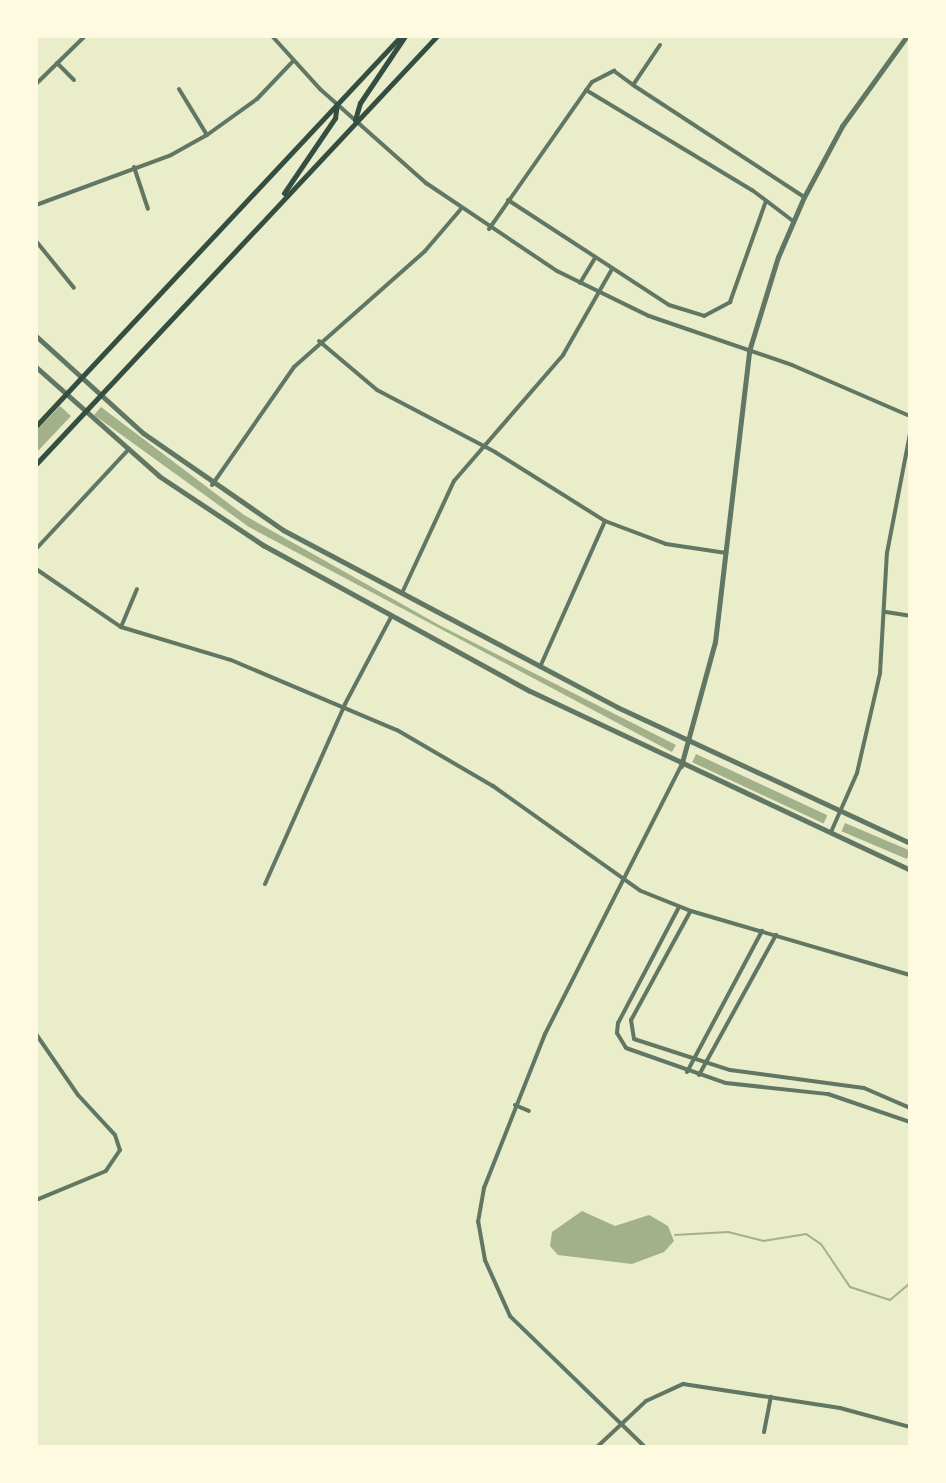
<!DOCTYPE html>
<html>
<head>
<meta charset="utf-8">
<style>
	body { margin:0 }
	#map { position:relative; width:946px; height:1483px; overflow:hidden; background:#e9edc9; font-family:"PT Sans Narrow",sans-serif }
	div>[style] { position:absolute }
	.water>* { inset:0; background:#a3b18a; transform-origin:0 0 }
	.stream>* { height:2px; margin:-1px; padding:0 1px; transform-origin:1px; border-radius:1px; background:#a3b18a }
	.minor>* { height:4px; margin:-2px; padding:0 2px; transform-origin:2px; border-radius:2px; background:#617663 }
	.tertiary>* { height:5px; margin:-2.5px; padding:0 2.5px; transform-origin:2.5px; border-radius:2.5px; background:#617663 }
	.secondary>* { height:5px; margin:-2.5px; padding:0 2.5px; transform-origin:2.5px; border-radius:2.5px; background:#344e41 }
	span { translate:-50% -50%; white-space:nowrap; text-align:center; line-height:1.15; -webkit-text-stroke:7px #fefae0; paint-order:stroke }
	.frame { position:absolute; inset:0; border:38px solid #fefae0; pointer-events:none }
</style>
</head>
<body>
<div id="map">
	<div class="water">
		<div style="clip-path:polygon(60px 406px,71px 416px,36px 453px,36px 431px)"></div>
		<div style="clip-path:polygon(101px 407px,244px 515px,439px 625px,676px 745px,672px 752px,249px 527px,94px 415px)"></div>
		<div style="left:696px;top:754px;width:145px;height:9px;rotate:25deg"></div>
		<div style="left:845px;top:823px;width:71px;height:9px;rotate:23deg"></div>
		<div style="clip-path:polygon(582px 1211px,615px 1226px,649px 1215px,668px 1226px,674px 1241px,664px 1252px,632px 1264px,558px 1255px,550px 1246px,552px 1232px)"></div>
	</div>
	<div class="stream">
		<div style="left:675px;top:1235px;width:53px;rotate:-3.2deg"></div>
		<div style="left:728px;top:1232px;width:36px;rotate:14deg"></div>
		<div style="left:763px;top:1241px;width:44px;rotate:-9.2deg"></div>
		<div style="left:806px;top:1234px;width:18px;rotate:34deg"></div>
		<div style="left:821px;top:1244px;width:52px;rotate:56deg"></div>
		<div style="left:850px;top:1287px;width:42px;rotate:18deg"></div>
		<div style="left:890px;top:1300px;width:26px;rotate:-40deg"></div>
	</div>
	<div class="minor">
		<div style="left:272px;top:36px;width:72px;rotate:47.8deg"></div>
		<div style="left:320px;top:89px;width:142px;rotate:41.6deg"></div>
		<div style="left:426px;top:183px;width:158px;rotate:33.9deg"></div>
		<div style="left:557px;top:271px;width:102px;rotate:26.1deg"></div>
		<div style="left:649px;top:316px;width:151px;rotate:18.9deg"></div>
		<div style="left:792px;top:365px;width:129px;rotate:23.4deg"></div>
		<div style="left:660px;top:45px;width:48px;rotate:124deg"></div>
		<div style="left:633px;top:85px;width:204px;rotate:33.2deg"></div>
		<div style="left:57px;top:63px;width:24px;rotate:45deg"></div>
		<div style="left:36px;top:84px;width:69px;rotate:-44.4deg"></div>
		<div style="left:179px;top:89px;width:54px;rotate:58.7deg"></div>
		<div style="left:586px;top:90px;width:194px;rotate:31.1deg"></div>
		<div style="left:752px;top:190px;width:51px;rotate:37.1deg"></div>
		<div style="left:134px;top:167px;width:44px;rotate:71.6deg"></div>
		<div style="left:508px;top:200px;width:192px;rotate:33.1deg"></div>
		<div style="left:669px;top:305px;width:37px;rotate:17deg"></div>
		<div style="left:704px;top:316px;width:30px;rotate:-28deg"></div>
		<div style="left:730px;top:302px;width:107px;rotate:-70.4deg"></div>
		<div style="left:36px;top:205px;width:144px;rotate:-20.3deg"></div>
		<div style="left:171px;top:155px;width:41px;rotate:-29.1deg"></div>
		<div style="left:207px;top:135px;width:62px;rotate:-35.8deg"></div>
		<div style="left:257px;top:99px;width:52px;rotate:-46.5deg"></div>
		<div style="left:489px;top:229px;width:179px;rotate:-55deg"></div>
		<div style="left:592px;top:82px;width:25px;rotate:-27deg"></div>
		<div style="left:614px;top:71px;width:24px;rotate:36deg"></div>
		<div style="left:36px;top:241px;width:60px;rotate:51deg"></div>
		<div style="left:580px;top:283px;width:29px;rotate:-59deg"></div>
		<div style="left:319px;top:341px;width:76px;rotate:40.2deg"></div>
		<div style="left:377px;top:390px;width:133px;rotate:27.7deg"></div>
		<div style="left:495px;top:452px;width:130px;rotate:32.1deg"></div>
		<div style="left:605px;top:521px;width:65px;rotate:20.7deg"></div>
		<div style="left:666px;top:544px;width:61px;rotate:8.5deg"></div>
		<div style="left:212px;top:485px;width:144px;rotate:-55.2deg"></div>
		<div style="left:294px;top:367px;width:175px;rotate:-41.5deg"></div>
		<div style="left:425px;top:251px;width:54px;rotate:-49.5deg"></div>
		<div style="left:36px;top:549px;width:134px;rotate:-47.1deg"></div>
		<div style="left:36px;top:569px;width:103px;rotate:34.3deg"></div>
		<div style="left:121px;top:627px;width:115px;rotate:16.7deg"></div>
		<div style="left:231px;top:660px;width:180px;rotate:22.9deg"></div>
		<div style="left:397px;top:730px;width:111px;rotate:30.3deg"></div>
		<div style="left:493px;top:786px;width:181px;rotate:35.4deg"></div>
		<div style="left:641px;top:891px;width:54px;rotate:21.8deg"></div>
		<div style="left:691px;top:911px;width:228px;rotate:16.3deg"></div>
		<div style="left:402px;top:593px;width:123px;rotate:-65.1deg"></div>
		<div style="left:454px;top:481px;width:167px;rotate:-49.1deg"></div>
		<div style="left:563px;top:355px;width:99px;rotate:-60.3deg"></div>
		<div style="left:886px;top:612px;width:24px;rotate:9deg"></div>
		<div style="left:121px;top:627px;width:41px;rotate:-67.2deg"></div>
		<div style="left:540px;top:667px;width:160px;rotate:-66deg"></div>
		<div style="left:831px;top:832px;width:64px;rotate:-66.2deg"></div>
		<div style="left:857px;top:773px;width:103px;rotate:-77deg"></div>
		<div style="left:880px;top:673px;width:120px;rotate:-86.7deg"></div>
		<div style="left:887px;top:553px;width:122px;rotate:-79.1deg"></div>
		<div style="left:265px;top:884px;width:197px;rotate:-66deg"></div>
		<div style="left:345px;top:704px;width:98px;rotate:-62.1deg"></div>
		<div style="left:679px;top:907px;width:131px;rotate:117.7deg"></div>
		<div style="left:618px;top:1023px;width:10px;rotate:96deg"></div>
		<div style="left:617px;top:1033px;width:17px;rotate:59deg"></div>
		<div style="left:626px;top:1048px;width:106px;rotate:19.3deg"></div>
		<div style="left:726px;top:1083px;width:103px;rotate:6.2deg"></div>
		<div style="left:828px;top:1094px;width:87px;rotate:18.9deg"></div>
		<div style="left:690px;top:912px;width:123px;rotate:118.6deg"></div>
		<div style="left:631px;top:1020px;width:19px;rotate:81deg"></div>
		<div style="left:634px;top:1039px;width:101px;rotate:17.9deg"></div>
		<div style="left:730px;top:1070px;width:135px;rotate:7.7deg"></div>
		<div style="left:864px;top:1088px;width:50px;rotate:23.5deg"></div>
		<div style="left:36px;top:1034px;width:74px;rotate:55.5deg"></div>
		<div style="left:78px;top:1095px;width:54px;rotate:47.2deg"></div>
		<div style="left:115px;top:1135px;width:16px;rotate:72deg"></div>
		<div style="left:120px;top:1150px;width:25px;rotate:124deg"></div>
		<div style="left:106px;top:1171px;width:76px;rotate:157.5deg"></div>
		<div style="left:687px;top:1072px;width:160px;rotate:-62deg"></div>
		<div style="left:699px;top:1075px;width:160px;rotate:-61.2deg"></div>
		<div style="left:515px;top:1105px;width:15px;rotate:23deg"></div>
		<div style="left:764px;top:1432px;width:36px;rotate:-79deg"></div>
		<div style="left:597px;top:1447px;width:67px;rotate:-43.2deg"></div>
		<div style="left:646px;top:1401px;width:41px;rotate:-24.7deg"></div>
		<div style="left:683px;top:1384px;width:159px;rotate:8.7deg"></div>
		<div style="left:840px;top:1408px;width:73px;rotate:15.2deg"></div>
		<div style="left:645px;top:1447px;width:188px;rotate:-135.9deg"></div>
		<div style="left:510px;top:1316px;width:61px;rotate:-114.1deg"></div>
		<div style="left:485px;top:1260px;width:39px;rotate:-100deg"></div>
		<div style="left:478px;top:1222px;width:35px;rotate:-80deg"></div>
		<div style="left:484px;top:1188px;width:166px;rotate:-68.4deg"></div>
		<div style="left:545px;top:1034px;width:301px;rotate:-63.1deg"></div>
	</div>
	<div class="tertiary">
		<div style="left:36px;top:336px;width:144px;rotate:42.2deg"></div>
		<div style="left:143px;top:433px;width:170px;rotate:34.7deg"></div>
		<div style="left:283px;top:530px;width:378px;rotate:27.9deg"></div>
		<div style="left:617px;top:707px;width:323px;rotate:24.9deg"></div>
		<div style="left:36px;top:367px;width:164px;rotate:41.5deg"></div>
		<div style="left:159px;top:476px;width:125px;rotate:33.6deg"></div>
		<div style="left:263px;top:545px;width:304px;rotate:28.7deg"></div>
		<div style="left:530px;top:691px;width:420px;rotate:25.2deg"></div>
		<div style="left:681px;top:766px;width:129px;rotate:-74.7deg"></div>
		<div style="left:715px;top:642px;width:293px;rotate:-83.3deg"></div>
		<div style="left:749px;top:351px;width:98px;rotate:-72.9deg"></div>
		<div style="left:778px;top:257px;width:65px;rotate:-66.6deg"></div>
		<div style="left:804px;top:197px;width:81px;rotate:-61.8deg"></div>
		<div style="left:842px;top:126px;width:111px;rotate:-54.2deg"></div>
	</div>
	<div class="secondary">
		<div style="left:355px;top:120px;width:18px;rotate:-74deg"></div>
		<div style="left:360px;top:103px;width:81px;rotate:-56.1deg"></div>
		<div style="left:284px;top:193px;width:91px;rotate:-55.8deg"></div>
		<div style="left:335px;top:118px;width:14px;rotate:-82deg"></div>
		<div style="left:36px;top:426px;width:534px;rotate:-46.9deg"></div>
		<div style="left:36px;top:464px;width:587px;rotate:-46.87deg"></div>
	</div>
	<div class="frame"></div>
</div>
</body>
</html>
